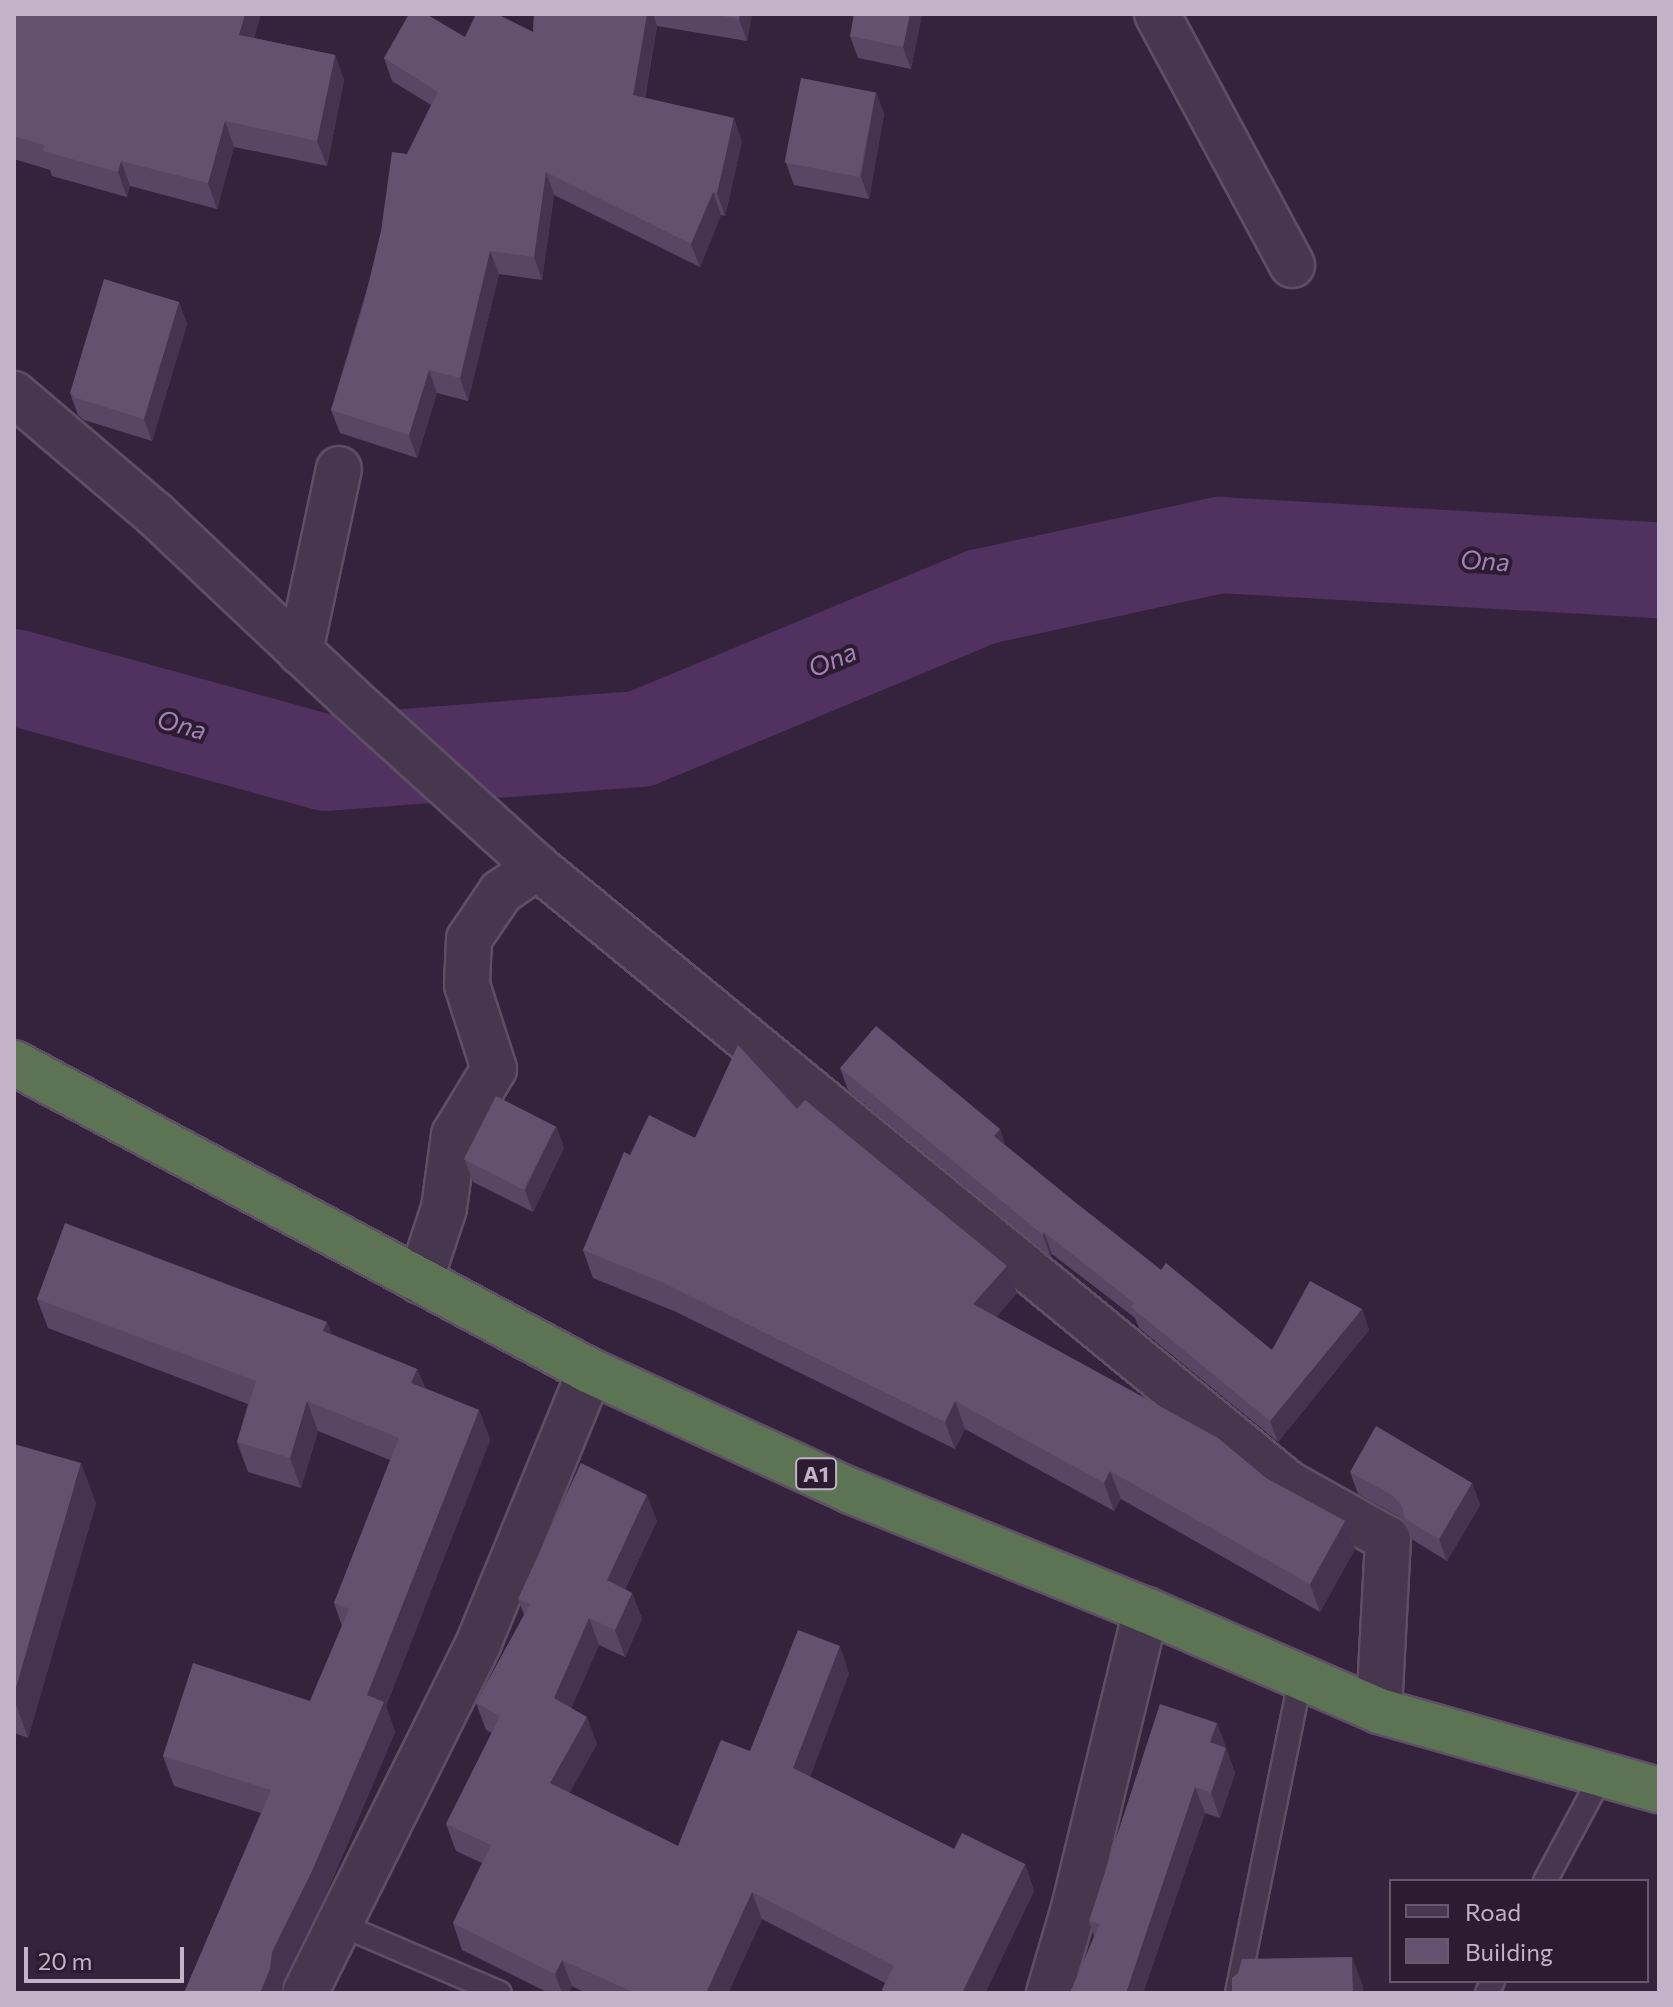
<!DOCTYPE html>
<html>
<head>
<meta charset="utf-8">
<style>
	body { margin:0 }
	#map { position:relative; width:1673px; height:2007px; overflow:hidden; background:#35233e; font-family:Commissioner,sans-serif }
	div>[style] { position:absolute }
	.river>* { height:96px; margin:-48px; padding:0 48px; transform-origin:48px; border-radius:48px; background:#50315f }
	.roads { filter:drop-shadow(2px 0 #5e4f65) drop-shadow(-2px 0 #5e4f65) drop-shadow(0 2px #5e4f65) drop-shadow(0 -2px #5e4f65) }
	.lane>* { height:22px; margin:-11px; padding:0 11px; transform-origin:11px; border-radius:11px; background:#46374e }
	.street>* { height:44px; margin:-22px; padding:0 22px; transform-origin:22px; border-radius:22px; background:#46374e }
	.highway>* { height:44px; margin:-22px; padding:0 22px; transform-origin:22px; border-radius:22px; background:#5d7454 }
	.wall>* { inset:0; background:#594564 }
	.shaded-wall>* { inset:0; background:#463350 }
	.building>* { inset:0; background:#64516f; transform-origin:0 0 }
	span { translate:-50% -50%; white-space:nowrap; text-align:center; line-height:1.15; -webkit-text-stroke:8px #2b1c32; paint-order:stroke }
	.shield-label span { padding:2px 6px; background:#2b1c32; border:2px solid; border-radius:6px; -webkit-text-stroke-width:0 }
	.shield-label { font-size:22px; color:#c2b3c9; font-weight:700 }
	.water-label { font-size:26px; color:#a481b6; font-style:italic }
	.frame { position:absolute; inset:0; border:16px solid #c2b3c9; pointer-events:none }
	.legend { position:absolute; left:1389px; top:1879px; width:260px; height:104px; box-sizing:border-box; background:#2b1c32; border:2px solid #67586e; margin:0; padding:10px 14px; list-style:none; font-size:24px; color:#c2b3c9 }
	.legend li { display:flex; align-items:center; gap:16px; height:40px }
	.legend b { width:40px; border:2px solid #67586e }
	.scale { position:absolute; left:24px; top:1947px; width:160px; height:36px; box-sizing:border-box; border:4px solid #c2b3c9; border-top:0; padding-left:10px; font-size:24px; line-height:28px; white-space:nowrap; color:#c2b3c9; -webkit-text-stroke:6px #2b1c32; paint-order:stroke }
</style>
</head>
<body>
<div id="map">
	<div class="river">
		<div style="left:14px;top:677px;width:324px;rotate:15.4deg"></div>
		<div style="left:326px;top:763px;width:315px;rotate:-4.4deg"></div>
		<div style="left:640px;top:739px;width:369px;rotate:-22.6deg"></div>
		<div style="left:981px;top:597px;width:245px;rotate:-12.3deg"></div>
		<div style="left:1220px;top:545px;width:440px;rotate:3.3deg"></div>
	</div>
	<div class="roads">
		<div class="lane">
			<div style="left:1545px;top:1881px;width:123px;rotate:-61.8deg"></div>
			<div style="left:339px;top:1924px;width:175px;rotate:23.2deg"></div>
			<div style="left:1237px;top:1993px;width:324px;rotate:-78.6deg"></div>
			<div style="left:1487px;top:1993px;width:13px;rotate:-63deg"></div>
		</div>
		<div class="street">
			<div style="left:1157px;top:14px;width:285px;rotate:61.7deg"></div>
			<div style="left:14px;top:394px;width:185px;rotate:40.4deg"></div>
			<div style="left:155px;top:514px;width:268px;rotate:43.3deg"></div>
			<div style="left:350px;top:698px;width:252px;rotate:42.1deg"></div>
			<div style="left:537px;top:867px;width:973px;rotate:39.37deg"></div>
			<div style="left:1289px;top:1484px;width:113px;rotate:29.1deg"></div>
			<div style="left:1388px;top:1539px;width:172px;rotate:93deg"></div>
			<div style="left:300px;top:652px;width:187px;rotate:-78deg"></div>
			<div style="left:420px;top:1281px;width:77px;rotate:-71.8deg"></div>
			<div style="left:444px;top:1208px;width:74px;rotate:-82.2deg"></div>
			<div style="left:454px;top:1135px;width:77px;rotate:-58.8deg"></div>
			<div style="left:494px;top:1069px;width:88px;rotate:-107.8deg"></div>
			<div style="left:467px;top:985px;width:46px;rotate:-87.5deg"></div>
			<div style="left:469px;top:939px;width:57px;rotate:-55.8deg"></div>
			<div style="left:501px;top:892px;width:44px;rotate:-34.8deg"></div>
			<div style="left:305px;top:1993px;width:392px;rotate:-63.6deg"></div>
			<div style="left:479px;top:1642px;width:293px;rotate:-67.7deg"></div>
			<div style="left:1049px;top:1993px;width:89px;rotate:-73.6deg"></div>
			<div style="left:1074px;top:1908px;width:307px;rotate:-76.4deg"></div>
		</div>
		<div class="highway">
			<div style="left:14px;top:1063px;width:653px;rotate:28.13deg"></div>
			<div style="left:590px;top:1371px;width:287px;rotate:24.7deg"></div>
			<div style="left:851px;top:1491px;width:318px;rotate:22deg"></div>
			<div style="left:1146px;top:1610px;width:254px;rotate:23.4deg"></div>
			<div style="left:1379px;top:1711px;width:291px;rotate:15.8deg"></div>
		</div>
	</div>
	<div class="wall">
		<div style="clip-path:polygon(14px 14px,261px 14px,254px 38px,335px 55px,344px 80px,327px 166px,234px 147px,217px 209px,130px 186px,127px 197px,52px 176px,50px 170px,14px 159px)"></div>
		<div style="clip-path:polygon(534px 14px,752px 14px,747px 41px,657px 26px,645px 98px,742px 141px,725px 216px,721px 215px,700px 267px,554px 195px,542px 280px,499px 274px,468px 401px,437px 393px,417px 458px,340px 433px,331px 410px,407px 154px,431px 105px,392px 81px,384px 58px,465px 37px,533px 32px)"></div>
		<div style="clip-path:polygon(922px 14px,911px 69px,858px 58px,850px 36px)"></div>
		<div style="clip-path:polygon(876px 92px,884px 114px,869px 199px,794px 185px,786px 163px)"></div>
		<div style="clip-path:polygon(179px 302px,187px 324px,152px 441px,84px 420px,78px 415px,70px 393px)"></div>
		<div style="clip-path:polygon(840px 1068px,1000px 1129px,1005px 1145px,1076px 1203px,1161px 1270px,1272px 1350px,1362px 1309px,1369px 1330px,1278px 1442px,1139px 1328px,1135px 1318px,1052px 1254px,1050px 1256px,848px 1090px)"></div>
		<div style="clip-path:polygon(797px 1109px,1017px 1293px,996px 1317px,1266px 1478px,1345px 1521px,1355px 1549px,1320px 1612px,1121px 1499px,1114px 1511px,965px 1429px,955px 1449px,674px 1311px,593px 1278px,583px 1250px,630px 1155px)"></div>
		<div style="clip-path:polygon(556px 1126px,564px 1148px,533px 1212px,473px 1182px,465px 1160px)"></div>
		<div style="clip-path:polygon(37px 1299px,331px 1334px,417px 1369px,425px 1388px,479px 1410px,490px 1440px,386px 1706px,395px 1732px,324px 1899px,283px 1982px,282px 1993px,184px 1993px,261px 1813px,174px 1786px,163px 1756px,310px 1701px,342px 1626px,334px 1603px,390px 1460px,318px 1431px,301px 1488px,248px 1472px,237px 1442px,248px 1404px,48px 1328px)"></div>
		<div style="clip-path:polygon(14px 1444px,96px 1503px,28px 1738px,14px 1733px)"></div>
		<div style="clip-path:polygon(1350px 1472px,1472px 1483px,1480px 1505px,1447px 1561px,1413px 1540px,1407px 1524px,1400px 1517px,1358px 1494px)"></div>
		<div style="clip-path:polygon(657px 1521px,625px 1589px,632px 1593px,642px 1619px,625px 1657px,599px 1645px,571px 1708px,597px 1744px,569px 1793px,678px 1846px,750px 1751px,849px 1673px,810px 1777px,954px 1849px,1025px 1864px,1034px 1891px,985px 1993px,883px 1993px,882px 1990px,885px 1983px,762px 1919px,728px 1993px,586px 1993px,572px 1986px,569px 1993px,549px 1993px,462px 1950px,453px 1923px,482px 1863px,456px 1851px,446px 1824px,492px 1733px,486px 1730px,476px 1703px,524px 1615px,518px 1599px)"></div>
		<div style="clip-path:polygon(1217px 1723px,1235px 1773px,1220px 1818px,1205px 1813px,1143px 1993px,1070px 1993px,1094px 1936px,1089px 1921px)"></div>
	</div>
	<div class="shaded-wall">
		<div style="clip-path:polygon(245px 14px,261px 14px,248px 60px,239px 35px)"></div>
		<div style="clip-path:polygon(647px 14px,653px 14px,657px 26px,641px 118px,633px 95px)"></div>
		<div style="clip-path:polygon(740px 14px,752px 14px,747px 41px,739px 19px)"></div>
		<div style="clip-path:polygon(910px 14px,922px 14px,911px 69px,903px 47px)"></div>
		<div style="clip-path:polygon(335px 55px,344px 80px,327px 166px,317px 141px)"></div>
		<div style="clip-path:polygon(876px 92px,884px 114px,869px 199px,861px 177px)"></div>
		<div style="clip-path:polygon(734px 118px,742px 141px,725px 216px,717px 193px)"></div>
		<div style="clip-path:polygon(225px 121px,234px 147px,217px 209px,208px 183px)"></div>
		<div style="clip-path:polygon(121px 161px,130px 186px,127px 197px,118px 172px)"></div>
		<div style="clip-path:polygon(546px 172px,554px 195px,542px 280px,534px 257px)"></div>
		<div style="clip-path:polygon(713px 192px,721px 215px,700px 267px,691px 244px)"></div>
		<div style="clip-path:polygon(490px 251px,499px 274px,468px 401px,460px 378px)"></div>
		<div style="clip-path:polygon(179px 302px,187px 324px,152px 441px,144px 419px)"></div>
		<div style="clip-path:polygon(429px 370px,437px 393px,417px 458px,409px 435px)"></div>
		<div style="clip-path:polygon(556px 1126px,564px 1148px,533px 1212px,525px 1190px)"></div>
		<div style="clip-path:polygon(1000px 1129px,1007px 1150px,994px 1136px)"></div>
		<div style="clip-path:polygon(1044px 1232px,1052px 1254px,1050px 1256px,1043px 1235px)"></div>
		<div style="clip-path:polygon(1007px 1266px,1017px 1293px,983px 1332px,973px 1304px)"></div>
		<div style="clip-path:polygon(1362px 1309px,1369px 1330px,1278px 1442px,1270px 1421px)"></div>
		<div style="clip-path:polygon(327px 1322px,338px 1351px,323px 1331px)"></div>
		<div style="clip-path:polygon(417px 1369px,428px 1398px,411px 1383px)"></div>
		<div style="clip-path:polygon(307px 1401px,318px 1431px,301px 1488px,290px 1458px)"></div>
		<div style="clip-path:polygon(955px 1401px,965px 1429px,955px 1449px,945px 1422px)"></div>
		<div style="clip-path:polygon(479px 1410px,490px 1440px,386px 1706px,395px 1732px,324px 1899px,283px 1982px,282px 1993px,260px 1993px,272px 1952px,367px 1695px)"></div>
		<div style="clip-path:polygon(81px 1463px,96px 1503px,28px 1738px,14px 1699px,14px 1694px)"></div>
		<div style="clip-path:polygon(1110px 1471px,1121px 1499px,1114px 1511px,1104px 1483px)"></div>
		<div style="clip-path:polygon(1472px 1483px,1480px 1505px,1447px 1561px,1439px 1539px)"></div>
		<div style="clip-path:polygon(647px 1495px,657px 1521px,616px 1607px,607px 1580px)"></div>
		<div style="clip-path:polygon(1345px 1521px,1355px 1549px,1320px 1612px,1310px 1584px)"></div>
		<div style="clip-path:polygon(632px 1593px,642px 1619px,625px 1657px,615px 1630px)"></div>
		<div style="clip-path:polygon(589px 1618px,599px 1645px,564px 1725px,554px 1698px)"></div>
		<div style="clip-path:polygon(840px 1646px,849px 1673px,803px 1795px,793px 1768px)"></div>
		<div style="clip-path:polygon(587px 1717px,597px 1744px,560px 1810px,550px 1783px)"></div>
		<div style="clip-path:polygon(1217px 1723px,1235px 1773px,1220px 1818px,1211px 1793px,1210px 1742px)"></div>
		<div style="clip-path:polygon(1195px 1787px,1205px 1813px,1143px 1993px,1126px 1993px)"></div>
		<div style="clip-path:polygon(1025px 1864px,1034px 1891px,985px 1993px,962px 1993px)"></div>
		<div style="clip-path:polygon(752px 1892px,762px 1919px,728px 1993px,706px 1993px)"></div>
		<div style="clip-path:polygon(1352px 1957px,1363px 1986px,1363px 1993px,1353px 1993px)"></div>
		<div style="clip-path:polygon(562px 1960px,572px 1986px,569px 1993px,562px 1993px,555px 1974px)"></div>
	</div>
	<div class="building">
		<div style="clip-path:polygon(14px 14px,245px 14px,239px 35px,335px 55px,317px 141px,225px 121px,208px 183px,121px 161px,118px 172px,43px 151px,44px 145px,14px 136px)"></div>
		<div style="clip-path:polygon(409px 14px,426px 14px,465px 37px,476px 14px,497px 14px,533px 32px,534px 14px,647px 14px,633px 95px,734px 118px,717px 193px,713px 192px,691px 244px,546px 172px,534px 257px,490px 251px,460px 378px,429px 370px,409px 435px,331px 410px,362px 311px,381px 231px,392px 152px,407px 154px,438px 92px,384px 58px)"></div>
		<div style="clip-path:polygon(713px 14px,740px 14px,739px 19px)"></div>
		<div style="clip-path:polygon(854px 14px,910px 14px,903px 47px,850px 36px)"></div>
		<div style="left:801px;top:78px;width:76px;height:86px;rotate:11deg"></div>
		<div style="clip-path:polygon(104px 279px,179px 302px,144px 419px,76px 398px,70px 393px)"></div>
		<div style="clip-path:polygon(876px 1026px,1000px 1129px,994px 1136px,1076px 1203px,1161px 1270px,1166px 1263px,1272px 1350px,1310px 1281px,1362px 1309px,1270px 1421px,1131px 1307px,1134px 1303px,1044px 1232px,1043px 1235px,840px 1068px)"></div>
		<div style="clip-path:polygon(738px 1045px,797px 1109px,805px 1100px,1007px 1266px,973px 1304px,1218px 1438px,1266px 1478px,1345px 1521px,1310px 1584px,1110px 1471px,1104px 1483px,955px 1401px,945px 1422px,664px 1283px,583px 1250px,624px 1152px,630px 1155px,649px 1115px,695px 1138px)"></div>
		<div style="left:496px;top:1096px;width:67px;height:71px;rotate:27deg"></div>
		<div style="clip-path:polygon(65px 1223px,327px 1322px,323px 1331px,417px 1369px,411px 1383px,479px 1410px,367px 1695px,384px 1702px,313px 1869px,272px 1952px,270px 1969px,260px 1993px,184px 1993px,271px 1790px,163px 1756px,193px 1663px,310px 1701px,349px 1609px,334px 1603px,399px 1438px,307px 1401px,290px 1458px,237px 1442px,256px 1381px,37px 1299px)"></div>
		<div style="clip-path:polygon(1376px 1426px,1472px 1483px,1439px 1539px,1405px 1519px,1402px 1506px,1392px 1495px,1350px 1472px)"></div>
		<div style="clip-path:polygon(14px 1444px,81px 1463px,14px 1694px)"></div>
		<div style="clip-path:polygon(581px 1463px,647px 1495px,607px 1580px,632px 1593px,615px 1630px,589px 1618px,554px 1698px,587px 1717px,550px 1783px,678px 1846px,721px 1740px,750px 1751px,798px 1630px,840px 1646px,793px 1768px,954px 1849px,962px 1833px,1025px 1864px,962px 1993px,889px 1993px,882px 1990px,894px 1966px,752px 1892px,706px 1993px,635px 1993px,562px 1960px,555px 1974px,453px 1923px,491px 1845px,446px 1824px,500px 1716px,476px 1703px,530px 1604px,518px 1599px)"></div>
		<div style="clip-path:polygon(1160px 1704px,1217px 1723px,1210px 1742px,1226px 1748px,1211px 1793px,1195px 1787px,1126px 1993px,1070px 1993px,1100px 1924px,1089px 1921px)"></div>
		<div style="clip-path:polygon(1352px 1957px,1353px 1993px,1232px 1993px,1232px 1978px,1238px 1973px,1242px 1959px)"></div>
	</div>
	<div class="shield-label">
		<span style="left:816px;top:1474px">A1</span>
	</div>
	<div class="water-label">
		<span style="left:1485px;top:560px;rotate:3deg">Ona</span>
		<span style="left:832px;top:659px;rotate:-23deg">Ona</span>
		<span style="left:182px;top:724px;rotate:15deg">Ona</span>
	</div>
	<div class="frame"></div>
	<ul class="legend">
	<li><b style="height:10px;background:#46374e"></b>Road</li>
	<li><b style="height:22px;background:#64516f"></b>Building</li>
	</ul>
	<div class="scale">20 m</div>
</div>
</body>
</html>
